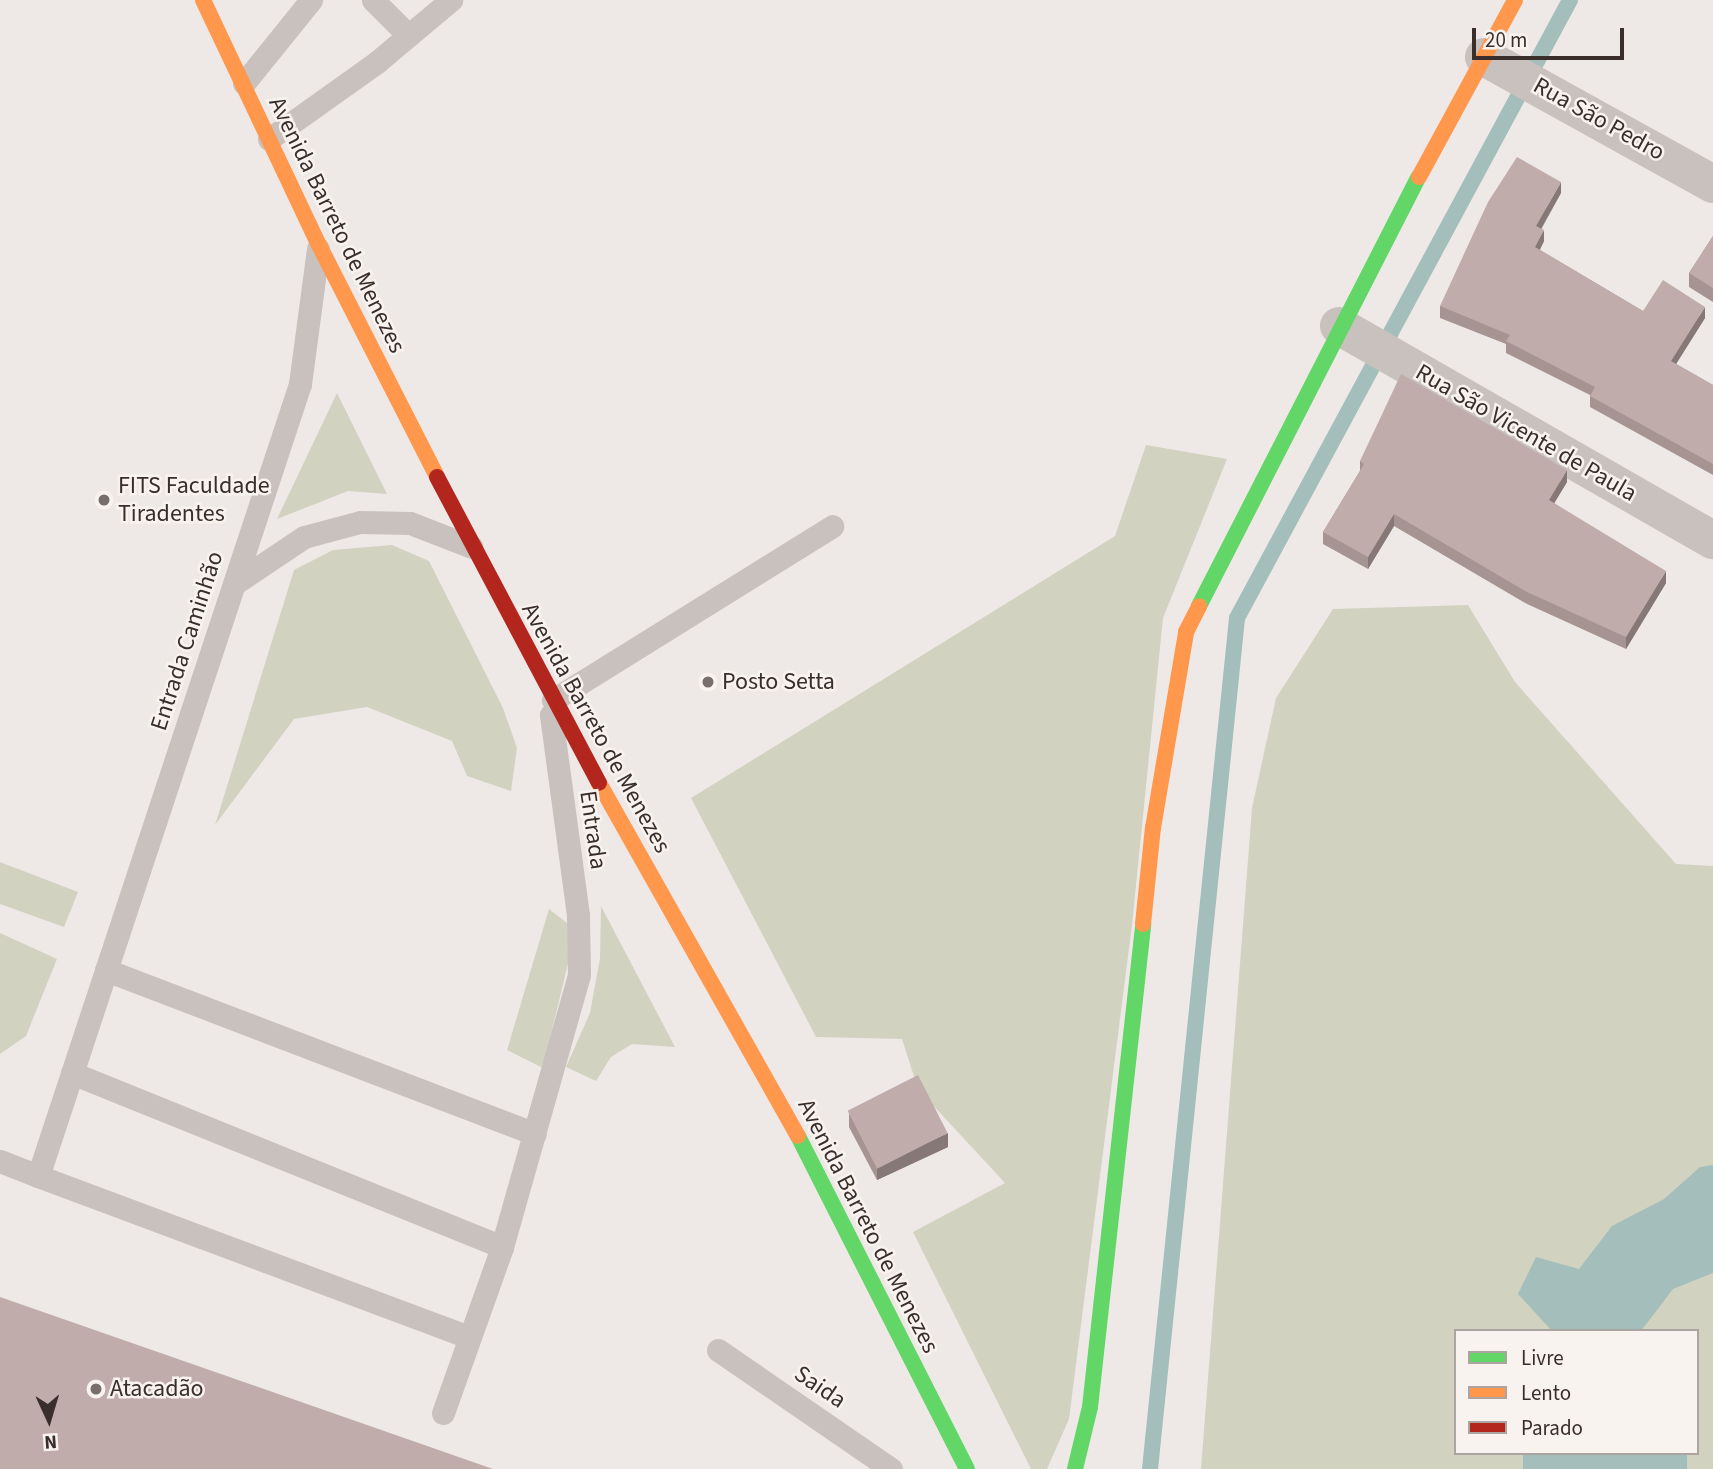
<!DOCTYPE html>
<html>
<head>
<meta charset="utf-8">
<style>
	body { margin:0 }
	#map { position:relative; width:1713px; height:1469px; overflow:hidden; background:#eee9e6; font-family:"Source Sans 3",sans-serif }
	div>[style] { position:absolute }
	.green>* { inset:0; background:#d2d2c1 }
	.water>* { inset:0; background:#a4bebb; transform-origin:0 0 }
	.stream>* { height:16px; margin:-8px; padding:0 8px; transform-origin:8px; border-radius:8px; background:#a4bebb }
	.lane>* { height:23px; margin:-11.5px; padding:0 11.5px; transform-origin:11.5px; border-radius:11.5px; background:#c8c1be }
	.street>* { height:38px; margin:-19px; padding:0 19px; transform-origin:19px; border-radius:19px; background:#c8c1be }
	.fast>* { height:16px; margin:-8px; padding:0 8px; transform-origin:8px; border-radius:8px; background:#63d668 }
	.slow>* { height:16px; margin:-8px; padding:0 8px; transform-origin:8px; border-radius:8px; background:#ff974d }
	.jam>* { height:16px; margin:-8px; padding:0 8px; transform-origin:8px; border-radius:8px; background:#b3261e }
	.wall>* { inset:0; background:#a59492 }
	.shaded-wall>* { inset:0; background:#867877 }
	.building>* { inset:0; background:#c0acaa; transform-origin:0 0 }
	.dots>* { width:19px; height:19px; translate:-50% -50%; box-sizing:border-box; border:4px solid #f9f3ef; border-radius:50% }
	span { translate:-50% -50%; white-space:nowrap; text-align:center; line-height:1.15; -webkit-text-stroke:5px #f9f3ef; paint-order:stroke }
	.street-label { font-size:24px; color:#392e2c }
	.poi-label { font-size:24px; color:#392e2c }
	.left { translate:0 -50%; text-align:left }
	.legend { position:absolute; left:1454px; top:1329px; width:245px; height:126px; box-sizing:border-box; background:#f9f3ef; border:2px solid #aca4a1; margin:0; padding:9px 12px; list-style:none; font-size:21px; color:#392e2c }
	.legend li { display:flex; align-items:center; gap:14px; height:35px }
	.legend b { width:35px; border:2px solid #aca4a1 }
	.north { position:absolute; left:14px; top:1385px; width:70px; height:70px; -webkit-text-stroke:5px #f9f3ef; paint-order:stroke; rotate:176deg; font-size:19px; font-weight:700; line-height:28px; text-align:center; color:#392e2c }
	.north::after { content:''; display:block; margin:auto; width:24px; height:32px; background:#392e2c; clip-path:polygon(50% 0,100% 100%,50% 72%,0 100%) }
	.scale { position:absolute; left:1472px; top:28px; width:152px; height:32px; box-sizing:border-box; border:4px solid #392e2c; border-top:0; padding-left:9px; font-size:21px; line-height:24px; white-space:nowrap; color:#392e2c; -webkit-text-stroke:5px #f9f3ef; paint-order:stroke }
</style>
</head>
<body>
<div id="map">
	<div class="green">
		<div style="clip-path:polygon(337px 393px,387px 494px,348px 491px,277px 519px)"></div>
		<div style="clip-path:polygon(1146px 445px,1227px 459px,1163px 618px,1132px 925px,1069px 1419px,1047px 1469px,1031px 1469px,913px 1232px,1005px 1183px,918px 1089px,902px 1039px,816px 1037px,691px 798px,1115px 536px)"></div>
		<div style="clip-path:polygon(392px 545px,429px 561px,503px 708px,517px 748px,511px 791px,467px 776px,452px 741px,367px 707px,294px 719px,215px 825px,294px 570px,333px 550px)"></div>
		<div style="clip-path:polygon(evenodd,1468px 605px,1515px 682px,1676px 864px,1713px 866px,1713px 1469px,1201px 1469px,1252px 808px,1276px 698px,1333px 609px,1468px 605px,1456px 1331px,1697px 1331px,1697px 1453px,1456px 1453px,1456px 1331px)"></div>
		<div style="clip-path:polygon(0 862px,78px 892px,64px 927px,0 904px)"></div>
		<div style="clip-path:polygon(601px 906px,675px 1047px,632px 1044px,611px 1057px,596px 1081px,566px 1067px,590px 1013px,600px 958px)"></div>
		<div style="clip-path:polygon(549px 909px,576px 930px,543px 1068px,507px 1050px)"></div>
		<div style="clip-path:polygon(0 933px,57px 959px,26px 1036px,0 1054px)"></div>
	</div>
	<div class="water">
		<div style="clip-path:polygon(1713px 1165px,1713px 1273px,1673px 1289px,1641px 1331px,1552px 1331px,1518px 1294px,1536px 1257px,1579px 1269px,1612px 1226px,1664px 1199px,1700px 1167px)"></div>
		<div style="left:1687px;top:1453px;width:16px;height:164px;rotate:90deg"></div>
	</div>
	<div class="stream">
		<div style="left:1150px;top:1469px;width:855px;rotate:-84.16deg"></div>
		<div style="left:1237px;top:618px;width:702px;rotate:-61.68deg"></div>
	</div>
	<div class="lane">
		<div style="left:373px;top:0;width:49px;rotate:45deg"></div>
		<div style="left:244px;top:83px;width:107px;rotate:-51.1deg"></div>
		<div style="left:269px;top:139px;width:133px;rotate:-35.5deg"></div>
		<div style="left:377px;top:62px;width:97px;rotate:-40deg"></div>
		<div style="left:318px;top:249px;width:136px;rotate:97.6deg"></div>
		<div style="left:300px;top:384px;width:834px;rotate:108.3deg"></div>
		<div style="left:38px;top:1176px;width:458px;rotate:20.5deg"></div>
		<div style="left:234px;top:584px;width:84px;rotate:-33.9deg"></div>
		<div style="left:304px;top:537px;width:58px;rotate:-15deg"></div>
		<div style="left:360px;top:522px;width:50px;rotate:1.1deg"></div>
		<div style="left:410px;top:523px;width:66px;rotate:21.2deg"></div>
		<div style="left:553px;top:700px;width:329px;rotate:-31.9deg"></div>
		<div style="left:106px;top:970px;width:459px;rotate:20.9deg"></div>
		<div style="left:72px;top:1073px;width:464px;rotate:22deg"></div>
		<div style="left:0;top:1161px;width:41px;rotate:21.5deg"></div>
		<div style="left:718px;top:1350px;width:210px;rotate:34.5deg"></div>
		<div style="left:443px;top:1413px;width:176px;rotate:-70.4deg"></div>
		<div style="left:502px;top:1247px;width:283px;rotate:-74.2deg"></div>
		<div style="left:579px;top:975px;width:60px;rotate:-91deg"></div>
		<div style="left:578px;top:915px;width:202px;rotate:-97.7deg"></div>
	</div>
	<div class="street">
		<div style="left:1484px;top:57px;width:262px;rotate:29deg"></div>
		<div style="left:1339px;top:326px;width:431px;rotate:29.8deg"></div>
	</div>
	<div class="fast">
		<div style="left:1199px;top:606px;width:482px;rotate:-62.9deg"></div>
		<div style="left:798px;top:1136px;width:373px;rotate:63.1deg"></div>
		<div style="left:1075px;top:1469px;width:64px;rotate:-76.4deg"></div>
		<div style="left:1090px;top:1407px;width:486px;rotate:-83.7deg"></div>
	</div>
	<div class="slow">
		<div style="left:203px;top:0;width:271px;rotate:64.7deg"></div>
		<div style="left:319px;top:245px;width:260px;rotate:63deg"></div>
		<div style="left:1419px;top:177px;width:201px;rotate:-61.5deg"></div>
		<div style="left:599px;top:783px;width:405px;rotate:60.6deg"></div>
		<div style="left:1143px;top:924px;width:97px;rotate:-84.1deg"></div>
		<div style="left:1153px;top:828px;width:199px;rotate:-80.4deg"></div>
		<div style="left:1186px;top:632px;width:29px;rotate:-63deg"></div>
	</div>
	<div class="jam">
		<div style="left:437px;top:477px;width:346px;rotate:62.1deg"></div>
	</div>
	<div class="wall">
		<div style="clip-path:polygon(1561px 193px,1542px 228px,1544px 241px,1540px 250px,1643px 311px,1705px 318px,1676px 364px,1713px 385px,1713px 475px,1590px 407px,1590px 395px,1506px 353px,1506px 344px,1440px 318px,1440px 306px)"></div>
		<div style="clip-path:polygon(1713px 236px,1713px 302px,1689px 287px,1689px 273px)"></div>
		<div style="clip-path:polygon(1360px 461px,1567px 482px,1554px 503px,1666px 583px,1626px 649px,1527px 604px,1394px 526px,1368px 569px,1323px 544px,1323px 532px,1360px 471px)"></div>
		<div style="clip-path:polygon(849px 1113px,948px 1147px,877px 1180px,849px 1127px)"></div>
	</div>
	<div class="shaded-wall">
		<div style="clip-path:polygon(1561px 182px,1561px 193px,1536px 237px,1536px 226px)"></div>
		<div style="clip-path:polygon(1544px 230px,1544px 241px,1535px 258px,1535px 247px)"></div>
		<div style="clip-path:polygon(1705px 307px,1705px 318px,1671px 372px,1671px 361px)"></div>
		<div style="clip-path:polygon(1567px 470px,1567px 482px,1549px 512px,1549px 500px)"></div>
		<div style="clip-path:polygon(1394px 514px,1394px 526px,1368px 569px,1368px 557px)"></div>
		<div style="clip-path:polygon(1666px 571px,1666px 583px,1626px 649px,1626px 637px)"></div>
		<div style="clip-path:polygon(948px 1133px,948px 1147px,877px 1180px,877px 1166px)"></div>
	</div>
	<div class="building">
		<div style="clip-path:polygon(1517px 157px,1561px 182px,1536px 226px,1544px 230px,1535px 247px,1643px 311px,1663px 280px,1705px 307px,1671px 361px,1713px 385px,1713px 464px,1590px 396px,1595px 387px,1506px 341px,1510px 335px,1440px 306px,1488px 202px)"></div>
		<div style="clip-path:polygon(1713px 236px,1713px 288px,1689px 273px)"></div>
		<div style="clip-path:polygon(1401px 374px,1567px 470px,1549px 500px,1666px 571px,1626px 637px,1527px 592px,1394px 514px,1368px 557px,1323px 532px,1364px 464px,1360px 461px)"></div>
		<div style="left:918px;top:1075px;width:65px;height:79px;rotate:63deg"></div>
		<div style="clip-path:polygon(0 1297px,493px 1469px,0 1469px)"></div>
	</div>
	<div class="dots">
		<div style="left:104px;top:500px;background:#786f6d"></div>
		<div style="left:708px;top:682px;background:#786f6d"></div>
		<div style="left:96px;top:1389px;background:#786f6d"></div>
	</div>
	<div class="street-label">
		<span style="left:1599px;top:119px;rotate:29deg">Rua São Pedro</span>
		<span style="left:337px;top:225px;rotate:64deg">Avenida Barreto de Menezes</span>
		<span style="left:1526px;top:433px;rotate:30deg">Rua São Vicente de Paula</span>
		<span style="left:187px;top:641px;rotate:-72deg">Entrada Caminhão</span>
		<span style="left:596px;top:728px;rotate:61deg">Avenida Barreto de Menezes</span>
		<span style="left:593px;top:830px;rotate:82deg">Entrada</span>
		<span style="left:868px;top:1226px;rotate:63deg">Avenida Barreto de Menezes</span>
		<span style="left:820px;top:1387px;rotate:34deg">Saida</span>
	</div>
	<div class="poi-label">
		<span class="left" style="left:118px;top:500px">FITS Faculdade<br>Tiradentes</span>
		<span class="left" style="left:722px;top:682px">Posto Setta</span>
		<span class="left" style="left:110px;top:1389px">Atacadão</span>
	</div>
	<ul class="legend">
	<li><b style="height:9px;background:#63d668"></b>Livre</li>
	<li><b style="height:9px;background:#ff974d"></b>Lento</li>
	<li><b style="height:9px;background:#b3261e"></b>Parado</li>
	</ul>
	<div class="north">N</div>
	<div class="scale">20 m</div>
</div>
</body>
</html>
